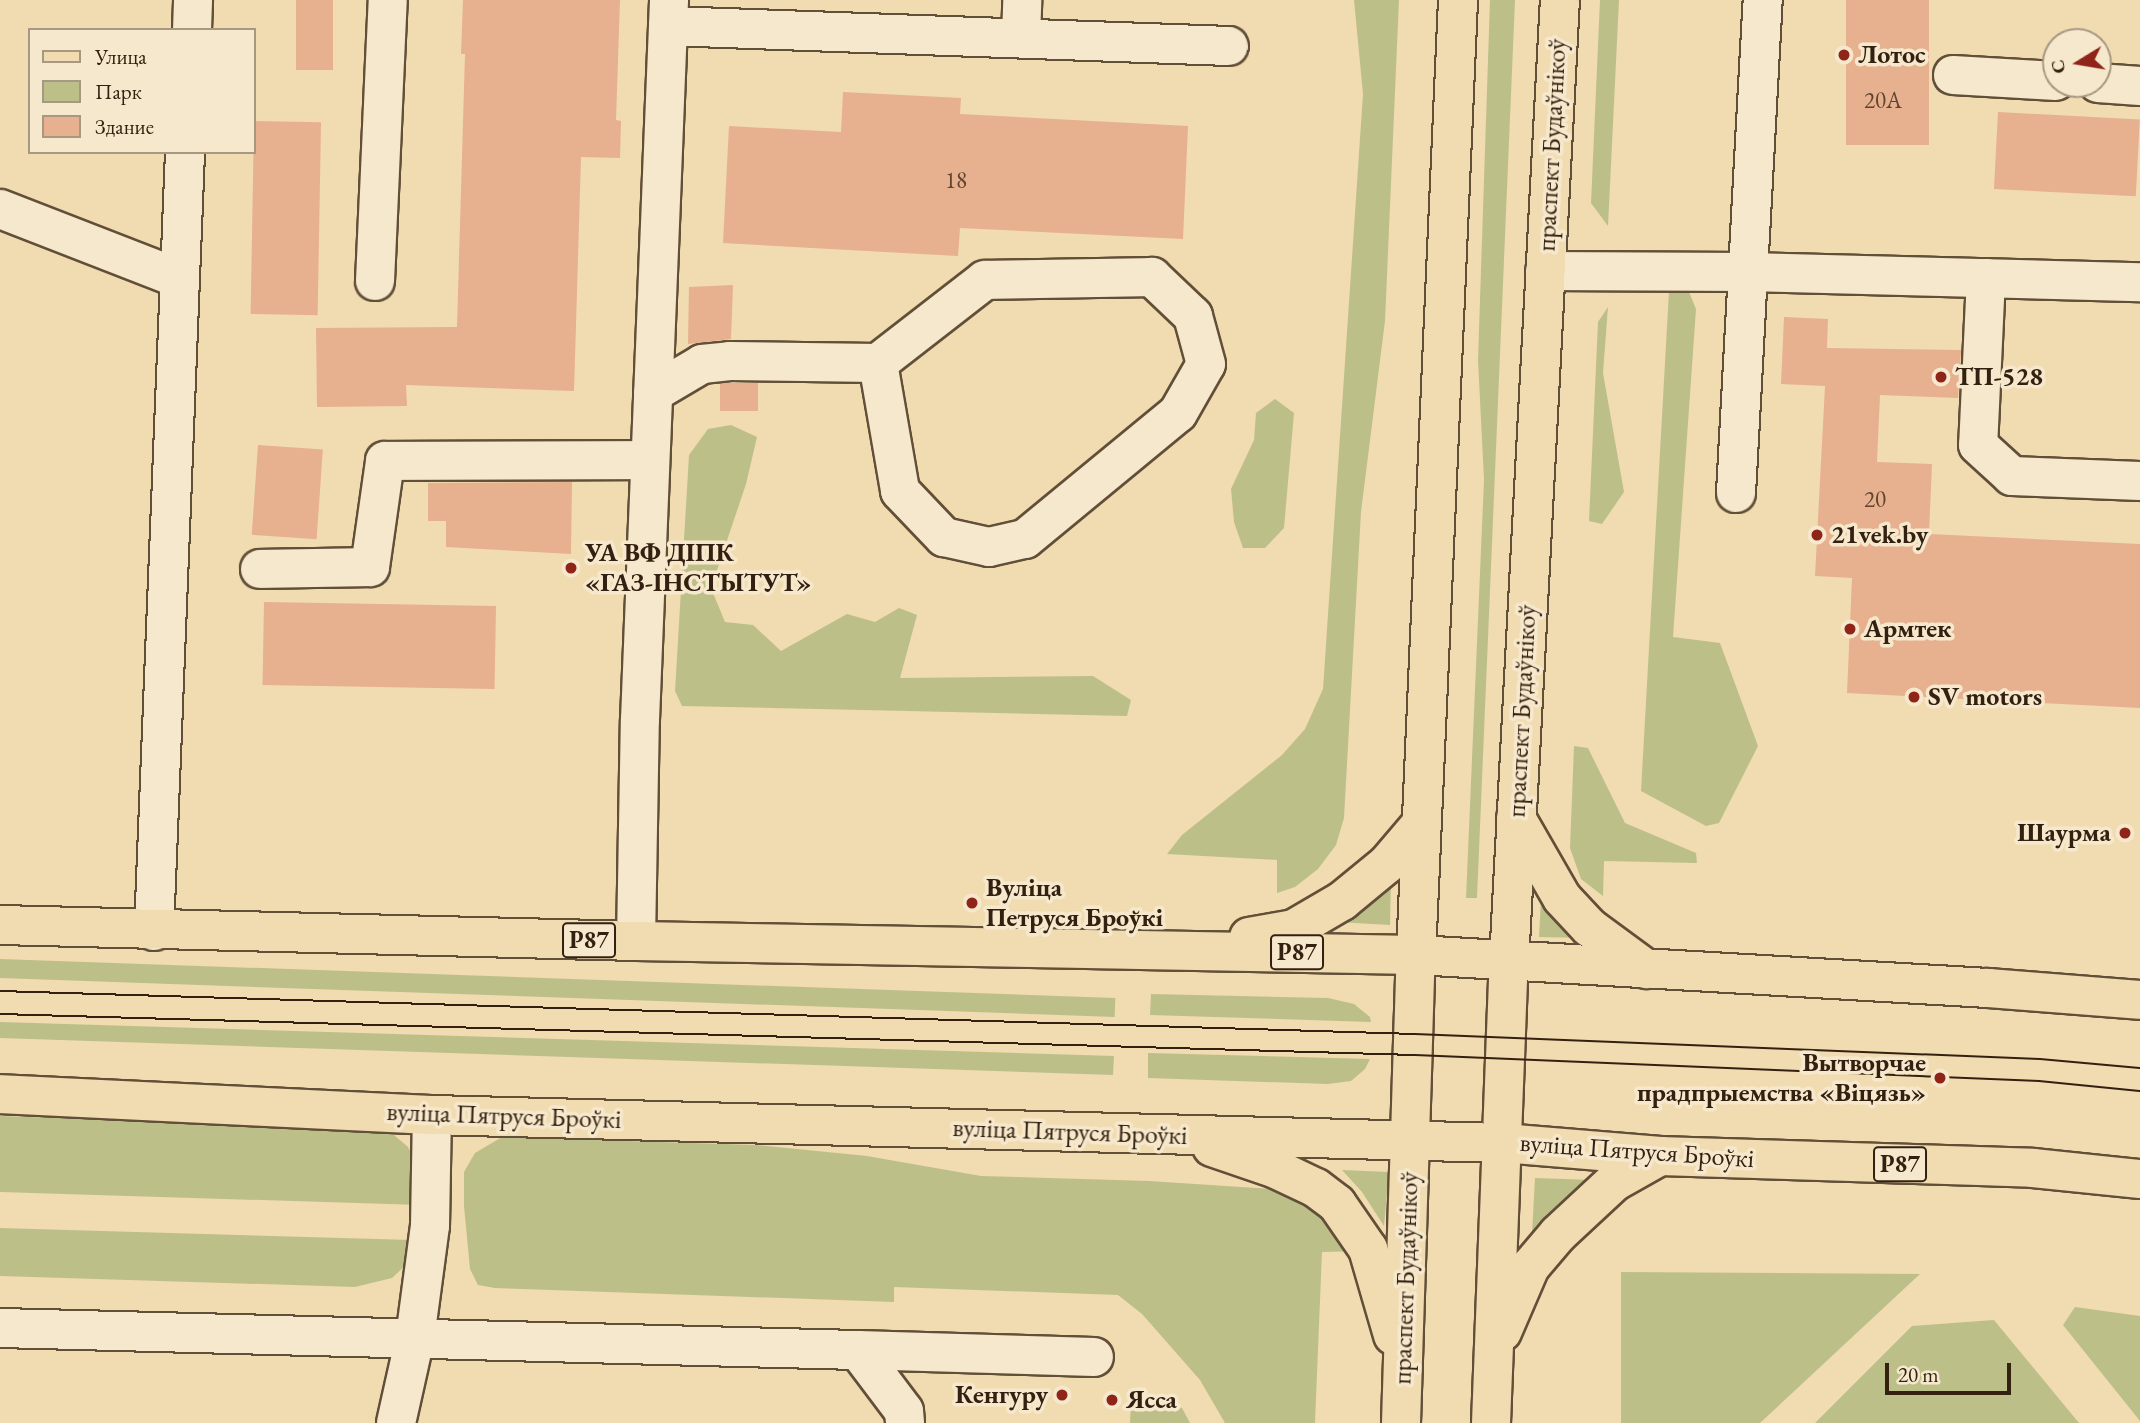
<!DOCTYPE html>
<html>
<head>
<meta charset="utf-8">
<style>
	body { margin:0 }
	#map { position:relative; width:2140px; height:1423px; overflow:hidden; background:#f1dbb1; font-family:"EB Garamond",serif }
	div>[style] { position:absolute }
	.green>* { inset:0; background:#bdbf89; transform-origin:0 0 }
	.building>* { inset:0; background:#e7b08f; transform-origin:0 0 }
	.roads { filter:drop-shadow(2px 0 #624f38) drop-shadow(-2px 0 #624f38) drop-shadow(0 2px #624f38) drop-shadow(0 -2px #624f38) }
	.minor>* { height:38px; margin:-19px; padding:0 19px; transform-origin:19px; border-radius:19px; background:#f6e8cc }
	.major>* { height:38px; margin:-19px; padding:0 19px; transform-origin:19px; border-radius:19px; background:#f1dbb1 }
	.tram>* { height:2px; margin:-1px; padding:0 1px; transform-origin:1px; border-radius:1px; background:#332010 }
	.dots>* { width:19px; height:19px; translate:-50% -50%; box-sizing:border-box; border:4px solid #f6e8cc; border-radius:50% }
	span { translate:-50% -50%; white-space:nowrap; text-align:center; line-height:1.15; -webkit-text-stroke:7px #f6e8cc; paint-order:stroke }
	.number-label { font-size:23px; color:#604430 }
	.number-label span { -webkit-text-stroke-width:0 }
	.shield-label span { padding:2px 5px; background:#f6e8cc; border:2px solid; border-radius:5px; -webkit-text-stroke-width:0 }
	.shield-label { font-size:24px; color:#332010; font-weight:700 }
	.poi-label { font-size:26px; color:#332010; font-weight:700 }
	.left { translate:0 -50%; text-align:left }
	.right { translate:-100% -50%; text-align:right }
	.street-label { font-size:26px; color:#332010 }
	.legend { position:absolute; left:28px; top:28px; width:228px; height:126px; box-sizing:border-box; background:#f6e8cc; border:2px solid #a89881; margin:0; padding:9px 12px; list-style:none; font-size:21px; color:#332010 }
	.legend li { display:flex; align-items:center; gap:14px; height:35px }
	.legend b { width:35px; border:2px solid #a89881 }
	.north { position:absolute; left:2042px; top:28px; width:70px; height:70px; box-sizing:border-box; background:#f6e8cc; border:2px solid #a89881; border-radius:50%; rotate:259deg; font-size:19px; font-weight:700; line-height:28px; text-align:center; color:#332010 }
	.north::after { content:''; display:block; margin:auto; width:24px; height:32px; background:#8f2418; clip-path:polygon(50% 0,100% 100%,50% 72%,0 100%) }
	.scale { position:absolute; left:1885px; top:1363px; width:126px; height:32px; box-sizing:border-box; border:4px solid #332010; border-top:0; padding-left:9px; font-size:21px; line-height:24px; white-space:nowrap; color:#332010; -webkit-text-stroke:5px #f6e8cc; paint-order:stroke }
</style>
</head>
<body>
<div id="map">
	<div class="green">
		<div style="clip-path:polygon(1354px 0,1399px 0,1385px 321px,1361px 512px,1344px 818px,1336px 845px,1318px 869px,1295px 887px,1277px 893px,1277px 860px,1167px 854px,1182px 835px,1282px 755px,1305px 729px,1323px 689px,1363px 94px)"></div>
		<div style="clip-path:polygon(1490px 0,1515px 0,1477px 898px,1466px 898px,1484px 480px,1478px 360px)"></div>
		<div style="clip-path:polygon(1600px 0,1619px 0,1608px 226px,1591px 203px)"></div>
		<div style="clip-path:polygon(1669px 291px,1689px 292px,1696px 309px,1673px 637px,1720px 643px,1758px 746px,1719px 823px,1706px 826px,1641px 791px)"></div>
		<div style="clip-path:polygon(1608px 307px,1603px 373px,1624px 492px,1602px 524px,1589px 521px,1598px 322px)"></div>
		<div style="clip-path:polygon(1275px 399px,1294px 413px,1284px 528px,1265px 548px,1243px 548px,1234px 522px,1231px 489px,1254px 440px,1256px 413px)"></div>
		<div style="clip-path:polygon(731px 425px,757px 437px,746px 484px,711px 588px,725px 622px,753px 625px,781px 651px,847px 614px,875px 622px,899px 608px,917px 615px,900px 678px,1093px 676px,1131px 700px,1127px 716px,682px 706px,675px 691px,689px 455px,708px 429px)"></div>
		<div style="clip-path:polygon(1574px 746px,1588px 748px,1625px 823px,1696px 853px,1697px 863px,1604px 861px,1603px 896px,1581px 879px,1570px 848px)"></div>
		<div style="clip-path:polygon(1391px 878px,1390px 925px,1337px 922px)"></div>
		<div style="clip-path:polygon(1542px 882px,1586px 938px,1539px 937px)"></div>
		<div style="left:0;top:959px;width:1116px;height:19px;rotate:2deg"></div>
		<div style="clip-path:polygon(1151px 994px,1328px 998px,1354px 1004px,1370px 1017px,1371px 1022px,1150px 1015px)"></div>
		<div style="clip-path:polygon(0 1022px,1114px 1056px,1113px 1075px,0 1038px)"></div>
		<div style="clip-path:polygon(1148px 1053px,1370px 1059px,1365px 1069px,1351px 1081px,1328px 1084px,1148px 1078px)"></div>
		<div style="clip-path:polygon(0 1116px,387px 1129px,408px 1147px,421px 1172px,420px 1205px,0 1192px)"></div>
		<div style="clip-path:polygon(502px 1137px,756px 1145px,867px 1156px,981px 1176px,1149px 1181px,1305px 1191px,1362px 1251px,1322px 1252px,1315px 1423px,1225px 1423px,1200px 1380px,1142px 1314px,1118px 1295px,894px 1287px,894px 1302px,495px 1288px,478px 1285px,470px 1269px,464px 1206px,464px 1172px,475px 1153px)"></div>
		<div style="clip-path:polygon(1342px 1170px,1389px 1172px,1384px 1226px,1362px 1192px)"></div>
		<div style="clip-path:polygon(1535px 1178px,1594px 1180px,1566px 1197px,1547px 1214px,1532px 1234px)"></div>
		<div style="clip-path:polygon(0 1228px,412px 1240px,409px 1262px,392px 1278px,355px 1287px,0 1276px)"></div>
		<div style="clip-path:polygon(1621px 1272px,1920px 1274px,1760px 1423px,1621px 1423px)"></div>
		<div style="clip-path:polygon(2075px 1307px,2140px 1316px,2140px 1421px,2063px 1325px)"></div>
		<div style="clip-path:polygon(1994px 1320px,2079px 1423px,1815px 1423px,1912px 1326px)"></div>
		<div style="clip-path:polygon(1131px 1400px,1182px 1408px,1190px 1423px,1130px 1423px)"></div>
	</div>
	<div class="building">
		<div style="left:296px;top:0;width:37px;height:70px"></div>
		<div style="clip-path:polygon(463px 0,620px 0,616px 120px,621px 121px,620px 158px,581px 157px,574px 391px,406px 385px,407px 406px,317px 407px,316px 328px,457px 327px,465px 54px,461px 54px)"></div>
		<div style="left:1846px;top:0;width:83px;height:145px"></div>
		<div style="clip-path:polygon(843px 92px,961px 98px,960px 114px,1188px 126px,1183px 239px,960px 228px,958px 256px,723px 243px,729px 126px,841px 132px)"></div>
		<div style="left:1998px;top:112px;width:142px;height:77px;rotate:3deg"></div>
		<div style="left:254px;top:121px;width:67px;height:193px;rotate:1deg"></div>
		<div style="clip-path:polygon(733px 285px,731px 339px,688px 344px,689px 287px)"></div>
		<div style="clip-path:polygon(1784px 317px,1828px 319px,1827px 348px,1961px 350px,1958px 398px,1880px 395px,1877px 462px,1932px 464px,1929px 534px,2140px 544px,2140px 708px,1847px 693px,1852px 578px,1815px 576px,1825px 386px,1781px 384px)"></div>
		<div style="left:758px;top:383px;width:28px;height:38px;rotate:90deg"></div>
		<div style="left:258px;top:445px;width:65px;height:90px;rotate:4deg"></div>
		<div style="clip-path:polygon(572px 482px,571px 554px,446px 547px,446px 521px,428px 521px,428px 483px)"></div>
		<div style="left:264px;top:602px;width:232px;height:83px;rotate:1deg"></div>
	</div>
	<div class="roads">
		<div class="minor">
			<div style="left:668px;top:26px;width:561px;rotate:2.04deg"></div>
			<div style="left:192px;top:30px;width:30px;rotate:-88deg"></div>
			<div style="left:1021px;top:38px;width:38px;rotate:-88deg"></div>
			<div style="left:1953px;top:75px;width:103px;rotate:3.3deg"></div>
			<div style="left:2098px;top:83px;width:42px;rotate:4.1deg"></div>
			<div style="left:0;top:209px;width:191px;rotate:21.2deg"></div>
			<div style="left:1545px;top:271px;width:203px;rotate:0.3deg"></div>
			<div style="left:1748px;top:272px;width:392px;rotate:1.5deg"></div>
			<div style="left:1986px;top:278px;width:167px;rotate:92.7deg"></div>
			<div style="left:1978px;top:445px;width:46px;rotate:42.4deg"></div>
			<div style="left:2012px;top:476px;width:128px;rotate:2.2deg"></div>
			<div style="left:375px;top:281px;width:281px;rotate:-87.4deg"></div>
			<div style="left:653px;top:393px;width:57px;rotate:-30.6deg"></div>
			<div style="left:702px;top:364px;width:28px;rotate:-6deg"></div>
			<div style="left:730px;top:361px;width:148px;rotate:0.8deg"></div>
			<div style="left:878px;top:363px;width:130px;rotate:80.2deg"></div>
			<div style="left:900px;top:491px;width:64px;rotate:46.3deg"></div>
			<div style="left:944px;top:537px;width:46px;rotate:12.5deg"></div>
			<div style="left:989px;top:547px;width:37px;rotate:-13deg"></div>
			<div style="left:1025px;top:539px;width:198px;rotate:-39.5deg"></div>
			<div style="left:1178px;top:413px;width:56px;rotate:-60.3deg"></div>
			<div style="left:1206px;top:364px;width:50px;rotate:-105.2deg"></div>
			<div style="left:1193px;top:316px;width:57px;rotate:-136.4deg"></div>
			<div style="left:1152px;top:277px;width:167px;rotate:179deg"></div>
			<div style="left:985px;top:280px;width:135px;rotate:142.2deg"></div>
			<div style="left:1736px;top:493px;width:494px;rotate:-86.9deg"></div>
			<div style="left:260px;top:569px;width:110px;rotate:-1deg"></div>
			<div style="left:370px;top:567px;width:107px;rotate:-81.9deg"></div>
			<div style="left:385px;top:461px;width:265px;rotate:-0.2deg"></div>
			<div style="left:154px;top:931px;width:780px;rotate:-87.72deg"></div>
			<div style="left:636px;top:941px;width:221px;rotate:-89deg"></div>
			<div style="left:640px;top:720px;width:721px;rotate:-87.69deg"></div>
			<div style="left:0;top:1328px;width:858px;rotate:1.47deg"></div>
			<div style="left:858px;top:1350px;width:76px;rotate:53deg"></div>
			<div style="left:904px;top:1411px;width:12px;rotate:85deg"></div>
			<div style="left:858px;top:1350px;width:236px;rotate:1.7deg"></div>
			<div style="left:396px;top:1423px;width:87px;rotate:-77.4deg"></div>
			<div style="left:415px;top:1338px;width:113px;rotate:-82.4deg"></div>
			<div style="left:430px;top:1226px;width:111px;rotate:-89deg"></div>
		</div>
		<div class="major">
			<div style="left:1516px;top:818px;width:92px;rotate:60.1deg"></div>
			<div style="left:1562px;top:898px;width:40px;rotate:47deg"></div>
			<div style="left:1589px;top:927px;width:71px;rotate:36.4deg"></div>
			<div style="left:0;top:925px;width:636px;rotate:1.44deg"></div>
			<div style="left:636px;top:941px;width:780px;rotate:1.03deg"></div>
			<div style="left:1416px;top:955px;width:573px;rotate:3.3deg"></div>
			<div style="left:1988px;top:988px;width:152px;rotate:4.5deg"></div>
			<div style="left:1249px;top:937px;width:46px;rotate:-10.1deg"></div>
			<div style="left:1294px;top:929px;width:56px;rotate:-30.3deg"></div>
			<div style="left:1342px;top:901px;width:58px;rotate:-39.4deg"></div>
			<div style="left:1387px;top:864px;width:54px;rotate:-49.5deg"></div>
			<div style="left:0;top:1094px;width:433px;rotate:2.8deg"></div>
			<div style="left:432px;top:1115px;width:1071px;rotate:1.5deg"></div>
			<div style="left:1503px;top:1143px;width:158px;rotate:4.7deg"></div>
			<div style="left:1660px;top:1156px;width:373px;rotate:1.8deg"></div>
			<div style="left:2033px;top:1168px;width:108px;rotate:5.9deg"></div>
			<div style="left:1212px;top:1147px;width:68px;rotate:19deg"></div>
			<div style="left:1276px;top:1169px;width:44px;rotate:25.4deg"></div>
			<div style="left:1316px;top:1188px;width:26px;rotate:37deg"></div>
			<div style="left:1337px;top:1204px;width:55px;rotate:55.4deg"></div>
			<div style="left:1368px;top:1249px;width:90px;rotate:73.8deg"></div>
			<div style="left:1502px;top:1332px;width:71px;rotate:-66.7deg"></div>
			<div style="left:1530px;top:1267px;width:43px;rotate:-49.7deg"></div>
			<div style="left:1558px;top:1234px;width:76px;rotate:-42.9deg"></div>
			<div style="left:1614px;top:1182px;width:53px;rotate:-29.5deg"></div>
			<div style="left:1401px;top:1423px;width:468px;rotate:-88.2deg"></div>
			<div style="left:1416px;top:955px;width:956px;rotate:-87.48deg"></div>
			<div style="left:1491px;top:1423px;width:461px;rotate:-87.8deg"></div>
			<div style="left:1509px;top:962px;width:963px;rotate:-86.97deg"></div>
		</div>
	</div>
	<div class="tram">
		<div style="left:0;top:991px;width:1416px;rotate:1.74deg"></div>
		<div style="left:1415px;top:1034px;width:625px;rotate:2.29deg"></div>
		<div style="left:2040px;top:1059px;width:100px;rotate:5.1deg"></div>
		<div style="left:0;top:1014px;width:1416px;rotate:1.66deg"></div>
		<div style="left:1415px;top:1055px;width:625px;rotate:2.39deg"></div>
		<div style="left:2039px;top:1081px;width:101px;rotate:5.7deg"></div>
	</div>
	<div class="dots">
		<div style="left:1844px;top:55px;background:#8f2418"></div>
		<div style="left:1941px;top:377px;background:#8f2418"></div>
		<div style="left:1817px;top:535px;background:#8f2418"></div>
		<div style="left:571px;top:568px;background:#8f2418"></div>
		<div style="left:1850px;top:629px;background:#8f2418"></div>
		<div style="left:1914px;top:697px;background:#8f2418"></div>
		<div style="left:2125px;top:833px;background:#8f2418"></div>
		<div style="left:972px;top:903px;background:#8f2418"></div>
		<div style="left:1940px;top:1078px;background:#8f2418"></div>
		<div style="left:1062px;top:1395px;background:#8f2418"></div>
		<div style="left:1112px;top:1400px;background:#8f2418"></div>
	</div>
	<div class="number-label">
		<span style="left:1883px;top:100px">20А</span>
		<span style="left:956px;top:180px">18</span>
		<span style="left:1875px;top:499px">20</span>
	</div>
	<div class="shield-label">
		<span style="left:589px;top:940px">Р87</span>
		<span style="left:1297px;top:952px">Р87</span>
		<span style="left:1900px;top:1164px">Р87</span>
	</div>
	<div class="poi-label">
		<span class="left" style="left:1858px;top:55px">Лотос</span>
		<span class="left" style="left:1955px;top:377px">ТП-528</span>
		<span class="left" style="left:1831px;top:535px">21vek.by</span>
		<span class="left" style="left:585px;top:568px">УА ВФ ДІПК<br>«ГАЗ-ІНСТЫТУТ»</span>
		<span class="left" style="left:1864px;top:629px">Армтек</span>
		<span class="left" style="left:1928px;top:697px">SV motors</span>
		<span class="right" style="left:2111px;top:833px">Шаурма</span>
		<span class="left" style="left:986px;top:903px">Вуліца<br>Петруся Броўкі</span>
		<span class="right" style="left:1926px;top:1078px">Вытворчае<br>прадпрыемства «Віцязь»</span>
		<span class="right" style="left:1048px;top:1395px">Кенгуру</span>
		<span class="left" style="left:1126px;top:1400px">Ясса</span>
	</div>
	<div class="street-label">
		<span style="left:1552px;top:145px;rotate:-87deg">праспект Будаўнікоў</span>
		<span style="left:1522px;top:711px;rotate:-87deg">праспект Будаўнікоў</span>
		<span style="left:504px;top:1116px;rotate:2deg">вуліца Пятруся Броўкі</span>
		<span style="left:1070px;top:1132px;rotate:2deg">вуліца Пятруся Броўкі</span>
		<span style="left:1637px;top:1151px;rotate:4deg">вуліца Пятруся Броўкі</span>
		<span style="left:1406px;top:1278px;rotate:-88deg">праспект Будаўнікоў</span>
	</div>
	<ul class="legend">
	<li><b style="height:9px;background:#f1dbb1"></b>Улица</li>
	<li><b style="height:19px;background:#bdbf89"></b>Парк</li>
	<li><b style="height:19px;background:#e7b08f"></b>Здание</li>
	</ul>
	<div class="north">С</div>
	<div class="scale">20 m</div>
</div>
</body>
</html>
